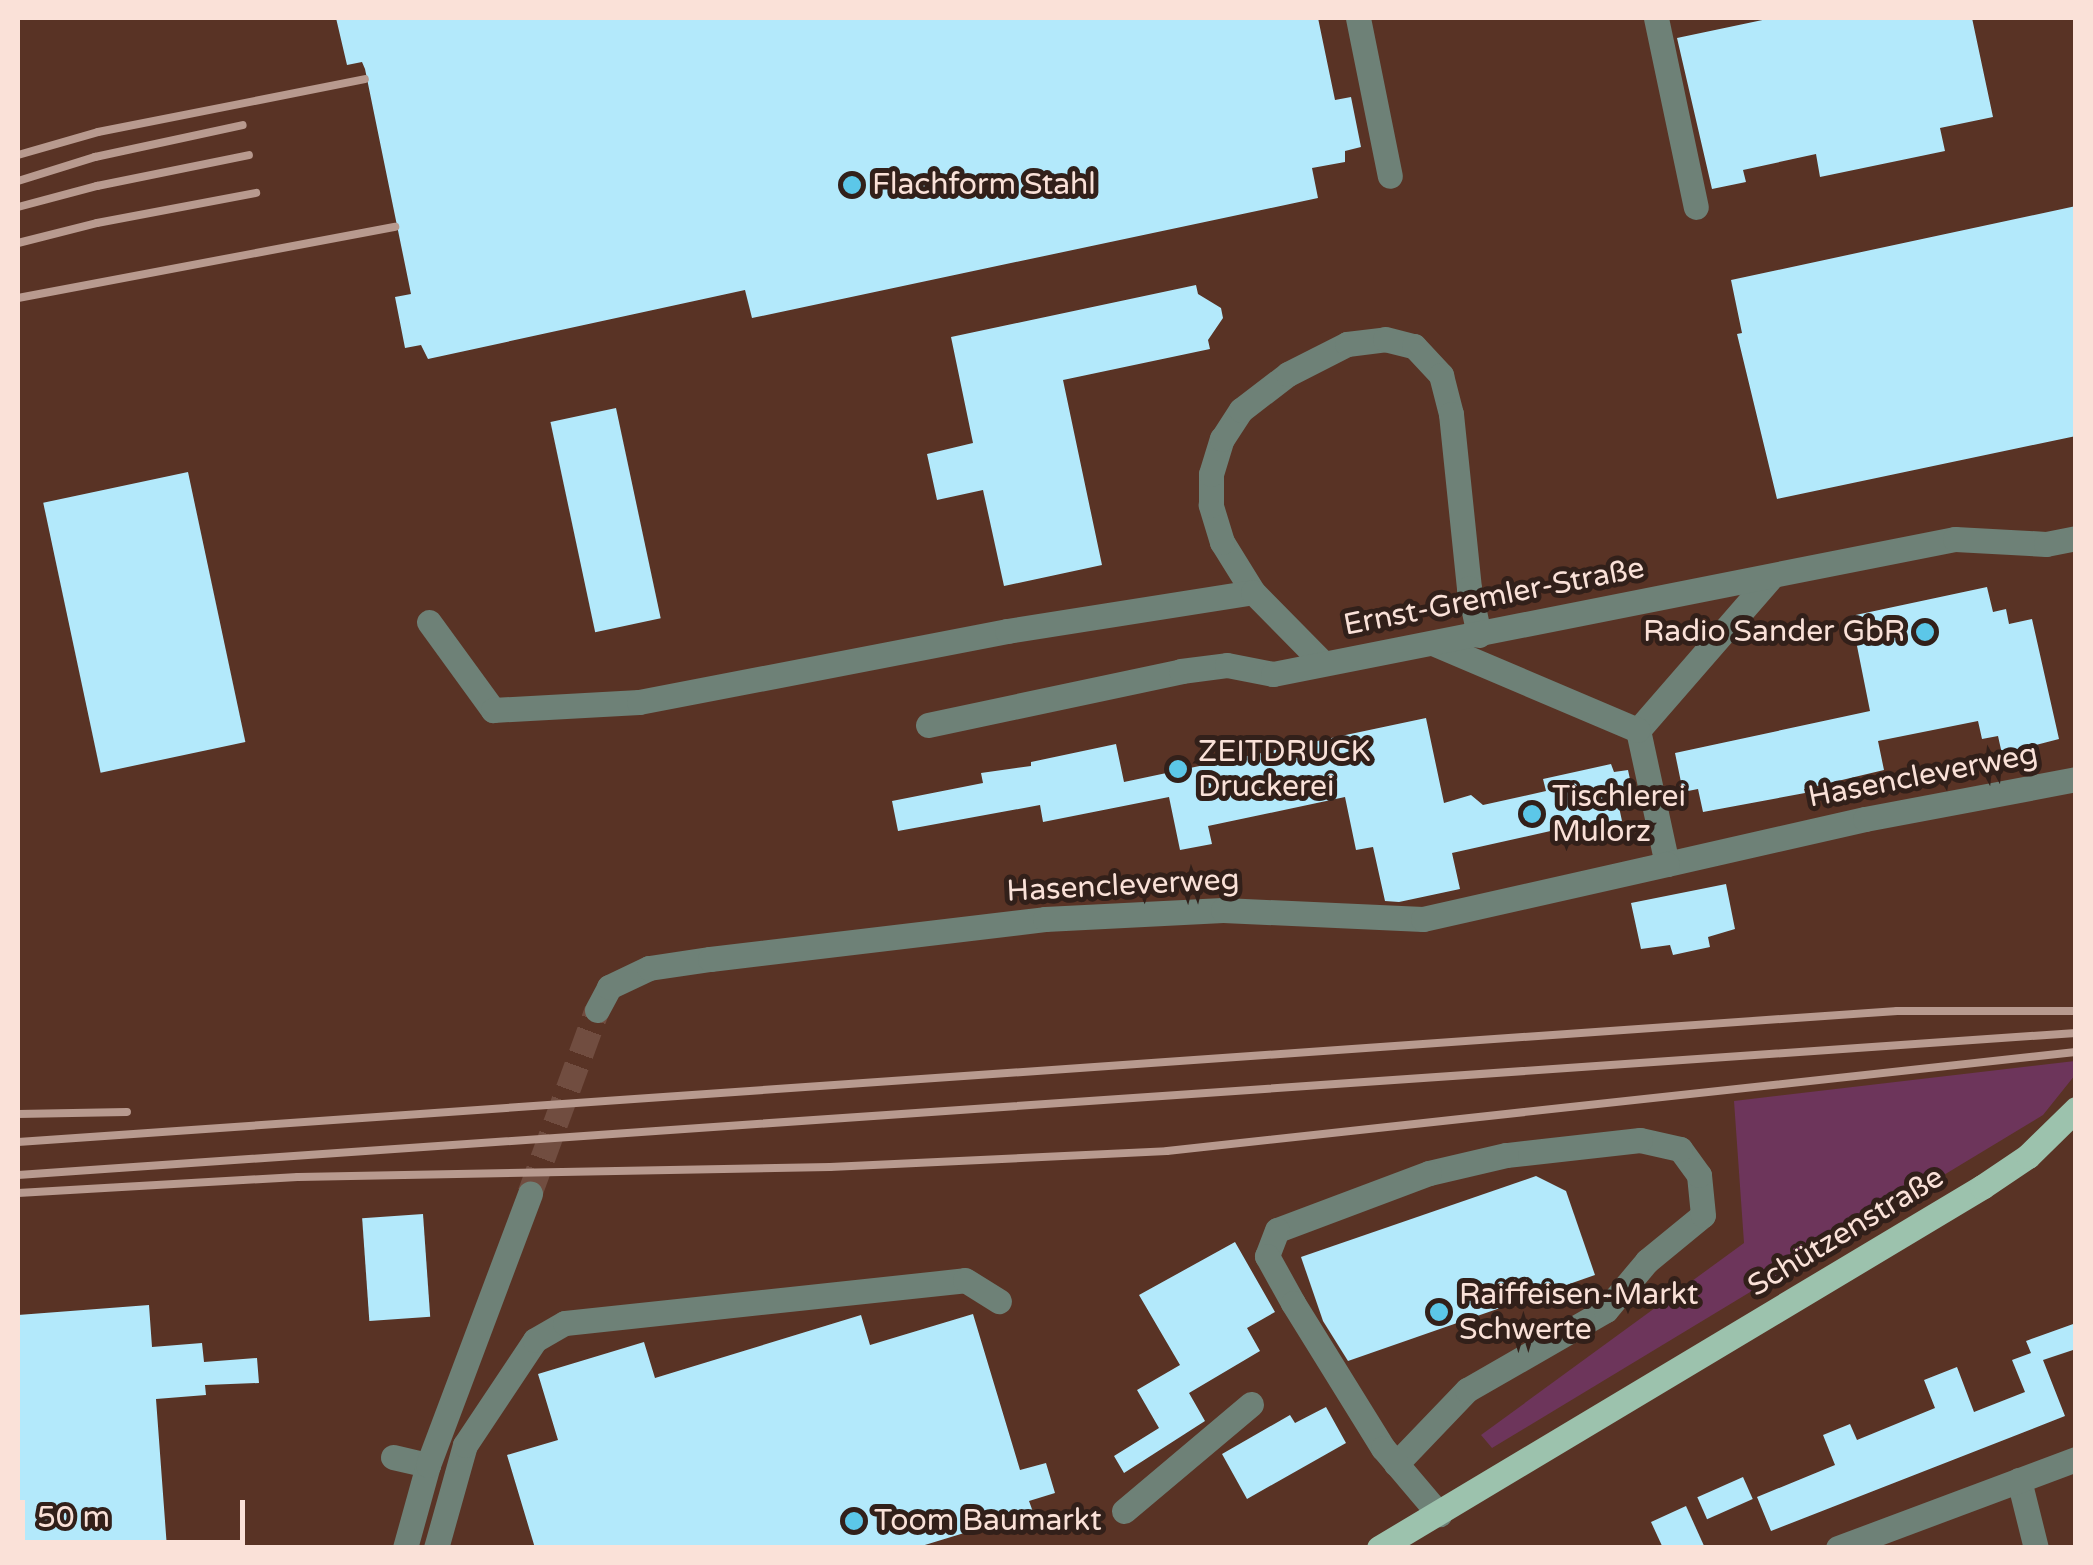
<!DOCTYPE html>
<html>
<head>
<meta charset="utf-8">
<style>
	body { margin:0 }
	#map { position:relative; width:2093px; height:1565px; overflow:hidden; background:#593325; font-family:"Varela Round",sans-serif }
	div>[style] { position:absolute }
	.green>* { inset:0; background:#6d355b }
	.building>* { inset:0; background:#b3e9fb; transform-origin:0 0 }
	.minor-tunnel>* { height:25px; margin-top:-12.5px; transform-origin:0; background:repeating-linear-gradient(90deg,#714d40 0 25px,transparent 0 37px) }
	.minor>* { height:25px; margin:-12.5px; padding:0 12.5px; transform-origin:12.5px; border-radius:12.5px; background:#6e8177 }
	.major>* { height:25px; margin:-12.5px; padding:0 12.5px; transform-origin:12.5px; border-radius:12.5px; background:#9cc2ad }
	.rail>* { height:8px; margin:-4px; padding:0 4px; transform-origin:4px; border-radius:4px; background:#b89a8f }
	.dots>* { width:28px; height:28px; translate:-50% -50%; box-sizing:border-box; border:5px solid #32201a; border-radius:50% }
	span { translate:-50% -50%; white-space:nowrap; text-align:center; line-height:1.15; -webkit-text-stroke:10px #32201a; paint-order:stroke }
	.poi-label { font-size:30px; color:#fae1d8 }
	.left { translate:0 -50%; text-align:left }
	.right { translate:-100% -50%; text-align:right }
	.street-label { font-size:30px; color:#fae1d8 }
	.frame { position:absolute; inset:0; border:20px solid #fae1d8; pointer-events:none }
	.scale { position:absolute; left:20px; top:1500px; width:225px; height:45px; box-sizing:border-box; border:5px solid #fae1d8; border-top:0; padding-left:12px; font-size:30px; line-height:35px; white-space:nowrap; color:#fae1d8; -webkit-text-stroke:8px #32201a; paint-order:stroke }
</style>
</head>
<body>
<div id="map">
	<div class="green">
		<div style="clip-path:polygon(2075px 1061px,2075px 1075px,2043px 1115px,1492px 1448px,1481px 1435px,1744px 1243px,1734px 1101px)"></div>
	</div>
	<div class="building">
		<div style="clip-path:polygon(336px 18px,1318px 18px,1335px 100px,1351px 97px,1361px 147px,1345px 151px,1345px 162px,1312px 168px,1318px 198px,752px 318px,745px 290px,428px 359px,421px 345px,405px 348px,395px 297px,411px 294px,365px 69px,362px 62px,347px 65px)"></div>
		<div style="clip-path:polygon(1772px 18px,1972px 18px,1993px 117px,1940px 128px,1945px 151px,1820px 177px,1816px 154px,1743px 170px,1746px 182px,1712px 189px,1677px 38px)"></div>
		<div style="clip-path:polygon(2076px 206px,2076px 436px,1777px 499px,1737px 334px,1742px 333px,1731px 280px)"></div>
		<div style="clip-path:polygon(1196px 285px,1198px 294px,1221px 308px,1223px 318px,1208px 340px,1210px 349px,1063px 380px,1102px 565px,1004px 586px,983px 490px,937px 500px,927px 454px,973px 443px,951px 337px)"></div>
		<div style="left:616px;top:408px;width:215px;height:67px;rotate:78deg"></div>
		<div style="left:188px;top:472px;width:276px;height:148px;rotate:78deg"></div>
		<div style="clip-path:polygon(1987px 587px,1993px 612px,2006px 609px,2009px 624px,2032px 619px,2059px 739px,2002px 754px,1998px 736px,1982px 739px,1978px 721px,1878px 741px,1884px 770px,1804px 789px,1805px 793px,1703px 812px,1698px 789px,1683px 792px,1675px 753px,1870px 711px,1851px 616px)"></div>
		<div style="clip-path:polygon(1426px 718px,1444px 803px,1471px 795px,1483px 805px,1546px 791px,1543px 779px,1611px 764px,1614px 772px,1628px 770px,1635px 803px,1619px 807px,1622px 821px,1587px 828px,1586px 823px,1452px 853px,1460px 889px,1399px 902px,1385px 901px,1373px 847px,1356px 850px,1345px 797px,1208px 826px,1212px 844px,1180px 850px,1169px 797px,1043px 822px,1040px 805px,898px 831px,892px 801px,983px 783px,981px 773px,1031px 766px,1031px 762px,1116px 744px,1124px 782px)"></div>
		<div style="clip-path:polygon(1726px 884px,1735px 929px,1708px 937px,1710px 947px,1673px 955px,1670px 945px,1641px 949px,1631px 903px)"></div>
		<div style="clip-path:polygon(1536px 1176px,1566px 1191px,1595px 1275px,1348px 1361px,1323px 1321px,1301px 1257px)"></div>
		<div style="left:423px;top:1214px;width:103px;height:61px;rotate:86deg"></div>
		<div style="clip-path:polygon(1235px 1242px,1275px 1312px,1247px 1328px,1260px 1351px,1189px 1393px,1205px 1421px,1124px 1473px,1114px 1456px,1159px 1428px,1137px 1390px,1180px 1365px,1139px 1295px)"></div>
		<div style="clip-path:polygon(149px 1305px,152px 1347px,202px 1343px,204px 1362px,257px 1358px,259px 1383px,205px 1385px,206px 1395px,156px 1399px,167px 1548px,18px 1548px,18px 1315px)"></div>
		<div style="clip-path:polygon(973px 1314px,1020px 1470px,1046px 1463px,1055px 1493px,1029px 1501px,1033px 1512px,915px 1548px,535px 1548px,507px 1455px,558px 1440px,538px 1374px,644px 1342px,655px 1378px,861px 1315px,870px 1345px)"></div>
		<div style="clip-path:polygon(2076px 1323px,2076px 1349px,2043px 1360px,2065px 1416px,1771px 1531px,1757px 1497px,1835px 1465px,1823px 1435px,1850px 1424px,1857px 1440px,1935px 1408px,1924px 1380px,1957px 1367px,1974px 1412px,2025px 1392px,2012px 1360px,2031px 1353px,2026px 1341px)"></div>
		<div style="clip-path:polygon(1326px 1407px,1346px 1443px,1247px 1499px,1222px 1454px,1290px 1415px,1295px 1423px)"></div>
		<div style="left:1743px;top:1477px;width:24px;height:50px;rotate:66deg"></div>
		<div style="clip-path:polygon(1686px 1506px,1705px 1548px,1663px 1548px,1651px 1522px)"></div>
	</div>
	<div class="minor-tunnel">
		<div style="left:530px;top:1193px;width:195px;rotate:-69.9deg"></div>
	</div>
	<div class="minor">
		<div style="left:1358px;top:18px;width:161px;rotate:78.6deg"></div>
		<div style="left:1656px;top:18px;width:193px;rotate:78.1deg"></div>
		<div style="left:1772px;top:576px;width:204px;rotate:131deg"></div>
		<div style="left:1638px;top:730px;width:137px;rotate:77.8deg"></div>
		<div style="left:1667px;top:864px;width:203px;rotate:-12.8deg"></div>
		<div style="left:1865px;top:819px;width:215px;rotate:-10.7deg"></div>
		<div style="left:1253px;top:592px;width:59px;rotate:-121.8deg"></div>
		<div style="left:1222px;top:542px;width:39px;rotate:-107deg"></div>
		<div style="left:1211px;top:505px;width:31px;rotate:-90deg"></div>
		<div style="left:1211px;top:474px;width:37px;rotate:-73deg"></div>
		<div style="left:1222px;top:439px;width:35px;rotate:-57deg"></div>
		<div style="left:1241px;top:410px;width:59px;rotate:-37.5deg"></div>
		<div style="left:1288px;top:374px;width:66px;rotate:-27deg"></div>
		<div style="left:1347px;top:344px;width:38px;rotate:-7deg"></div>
		<div style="left:1385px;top:339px;width:30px;rotate:14deg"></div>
		<div style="left:1414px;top:346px;width:40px;rotate:47deg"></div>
		<div style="left:1441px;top:375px;width:40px;rotate:75.6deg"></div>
		<div style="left:1451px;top:414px;width:175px;rotate:84.1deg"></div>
		<div style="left:1469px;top:588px;width:48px;rotate:78deg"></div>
		<div style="left:429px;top:622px;width:109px;rotate:54deg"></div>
		<div style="left:493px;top:710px;width:146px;rotate:-3.1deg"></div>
		<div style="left:639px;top:702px;width:375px;rotate:-10.9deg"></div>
		<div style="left:1007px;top:631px;width:249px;rotate:-9deg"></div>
		<div style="left:1253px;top:592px;width:100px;rotate:45.4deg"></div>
		<div style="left:1435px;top:644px;width:220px;rotate:23deg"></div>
		<div style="left:928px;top:725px;width:259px;rotate:-12deg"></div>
		<div style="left:1181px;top:671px;width:46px;rotate:-7.4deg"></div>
		<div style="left:1227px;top:665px;width:47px;rotate:11.1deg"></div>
		<div style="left:1273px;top:674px;width:695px;rotate:-11.2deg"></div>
		<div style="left:1955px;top:539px;width:91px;rotate:3.1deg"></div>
		<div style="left:2046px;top:544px;width:31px;rotate:-11deg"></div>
		<div style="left:597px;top:1010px;width:26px;rotate:-62deg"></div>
		<div style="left:609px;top:987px;width:44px;rotate:-25.4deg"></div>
		<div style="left:649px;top:968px;width:62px;rotate:-8.4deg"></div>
		<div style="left:710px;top:959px;width:337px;rotate:-6.8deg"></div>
		<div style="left:1045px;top:919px;width:178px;rotate:-2.9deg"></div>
		<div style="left:1223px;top:910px;width:200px;rotate:2.6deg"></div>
		<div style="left:1423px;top:919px;width:250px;rotate:-12.7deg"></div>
		<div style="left:393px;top:1457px;width:36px;rotate:13deg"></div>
		<div style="left:428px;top:1465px;width:86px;rotate:105.5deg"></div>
		<div style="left:1396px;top:1464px;width:103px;rotate:-46.2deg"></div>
		<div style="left:1467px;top:1390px;width:160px;rotate:-29.9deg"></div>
		<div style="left:1606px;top:1310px;width:64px;rotate:-50.1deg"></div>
		<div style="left:1647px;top:1261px;width:72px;rotate:-39.4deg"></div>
		<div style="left:1703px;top:1215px;width:40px;rotate:-95.7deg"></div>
		<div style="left:1699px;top:1175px;width:32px;rotate:-126deg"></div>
		<div style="left:1680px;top:1149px;width:41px;rotate:-167.3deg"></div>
		<div style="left:1640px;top:1140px;width:135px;rotate:173.6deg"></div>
		<div style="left:1506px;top:1155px;width:79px;rotate:166.8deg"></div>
		<div style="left:1429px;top:1173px;width:162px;rotate:159.4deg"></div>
		<div style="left:1277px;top:1230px;width:28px;rotate:111deg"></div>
		<div style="left:1267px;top:1256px;width:54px;rotate:61deg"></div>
		<div style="left:1293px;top:1303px;width:171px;rotate:58.2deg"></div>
		<div style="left:1383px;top:1448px;width:87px;rotate:49.7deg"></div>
		<div style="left:428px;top:1465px;width:290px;rotate:-69.4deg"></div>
		<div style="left:2019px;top:1480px;width:70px;rotate:76deg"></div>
		<div style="left:1124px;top:1511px;width:166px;rotate:-40.1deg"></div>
		<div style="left:436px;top:1548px;width:107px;rotate:-74.3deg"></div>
		<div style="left:465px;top:1445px;width:126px;rotate:-56.3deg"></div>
		<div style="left:535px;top:1340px;width:34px;rotate:-30deg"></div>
		<div style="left:565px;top:1323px;width:402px;rotate:-6.1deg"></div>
		<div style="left:965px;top:1280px;width:40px;rotate:32deg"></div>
		<div style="left:1838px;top:1548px;width:254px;rotate:-20.5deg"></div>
	</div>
	<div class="major">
		<div style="left:1379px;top:1548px;width:703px;rotate:-30.91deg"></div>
		<div style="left:1982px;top:1187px;width:55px;rotate:-34deg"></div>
		<div style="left:2028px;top:1156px;width:67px;rotate:-44.4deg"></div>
	</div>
	<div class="rail">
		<div style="left:18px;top:155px;width:83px;rotate:-16deg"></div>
		<div style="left:98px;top:132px;width:272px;rotate:-11.2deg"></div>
		<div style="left:18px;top:181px;width:81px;rotate:-17.3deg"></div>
		<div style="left:95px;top:157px;width:151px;rotate:-12.2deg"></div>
		<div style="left:18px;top:207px;width:82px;rotate:-14.9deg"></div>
		<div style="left:97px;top:186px;width:155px;rotate:-11.5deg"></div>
		<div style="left:18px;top:243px;width:81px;rotate:-14.2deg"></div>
		<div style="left:97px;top:223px;width:162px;rotate:-10.7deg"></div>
		<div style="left:18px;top:298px;width:384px;rotate:-10.7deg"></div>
		<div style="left:18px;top:1114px;width:109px;rotate:-1.1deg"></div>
		<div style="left:18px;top:1142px;width:1884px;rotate:-3.99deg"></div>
		<div style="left:1897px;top:1011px;width:179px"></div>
		<div style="left:18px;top:1175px;width:2063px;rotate:-3.95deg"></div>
		<div style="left:18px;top:1193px;width:280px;rotate:-3.3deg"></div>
		<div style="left:298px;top:1177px;width:532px;rotate:-1.08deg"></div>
		<div style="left:830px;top:1167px;width:337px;rotate:-2.7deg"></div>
		<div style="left:1167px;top:1151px;width:914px;rotate:-6.22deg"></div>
	</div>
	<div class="dots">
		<div style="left:852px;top:185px;background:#5cc7e8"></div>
		<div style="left:1925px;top:632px;background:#5cc7e8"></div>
		<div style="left:1178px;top:769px;background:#5cc7e8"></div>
		<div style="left:1532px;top:814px;background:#5cc7e8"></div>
		<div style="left:1439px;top:1312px;background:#5cc7e8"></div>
		<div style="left:854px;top:1521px;background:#5cc7e8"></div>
	</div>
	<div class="poi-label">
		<span class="left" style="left:872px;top:185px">Flachform Stahl</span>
		<span class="right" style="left:1905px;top:632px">Radio Sander GbR</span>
		<span class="left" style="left:1198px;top:769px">ZEITDRUCK<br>Druckerei</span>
		<span class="left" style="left:1552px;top:814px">Tischlerei<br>Mulorz</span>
		<span class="left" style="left:1459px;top:1312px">Raiffeisen-Markt<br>Schwerte</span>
		<span class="left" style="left:874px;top:1521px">Toom Baumarkt</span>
	</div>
	<div class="street-label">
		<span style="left:1494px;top:597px;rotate:-11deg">Ernst-Gremler-Straße</span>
		<span style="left:1923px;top:776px;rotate:-11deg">Hasencleverweg</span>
		<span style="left:1123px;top:886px;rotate:-3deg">Hasencleverweg</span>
		<span style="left:1846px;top:1232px;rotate:-31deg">Schützenstraße</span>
	</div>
	<div class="frame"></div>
	<div class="scale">50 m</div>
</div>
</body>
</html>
